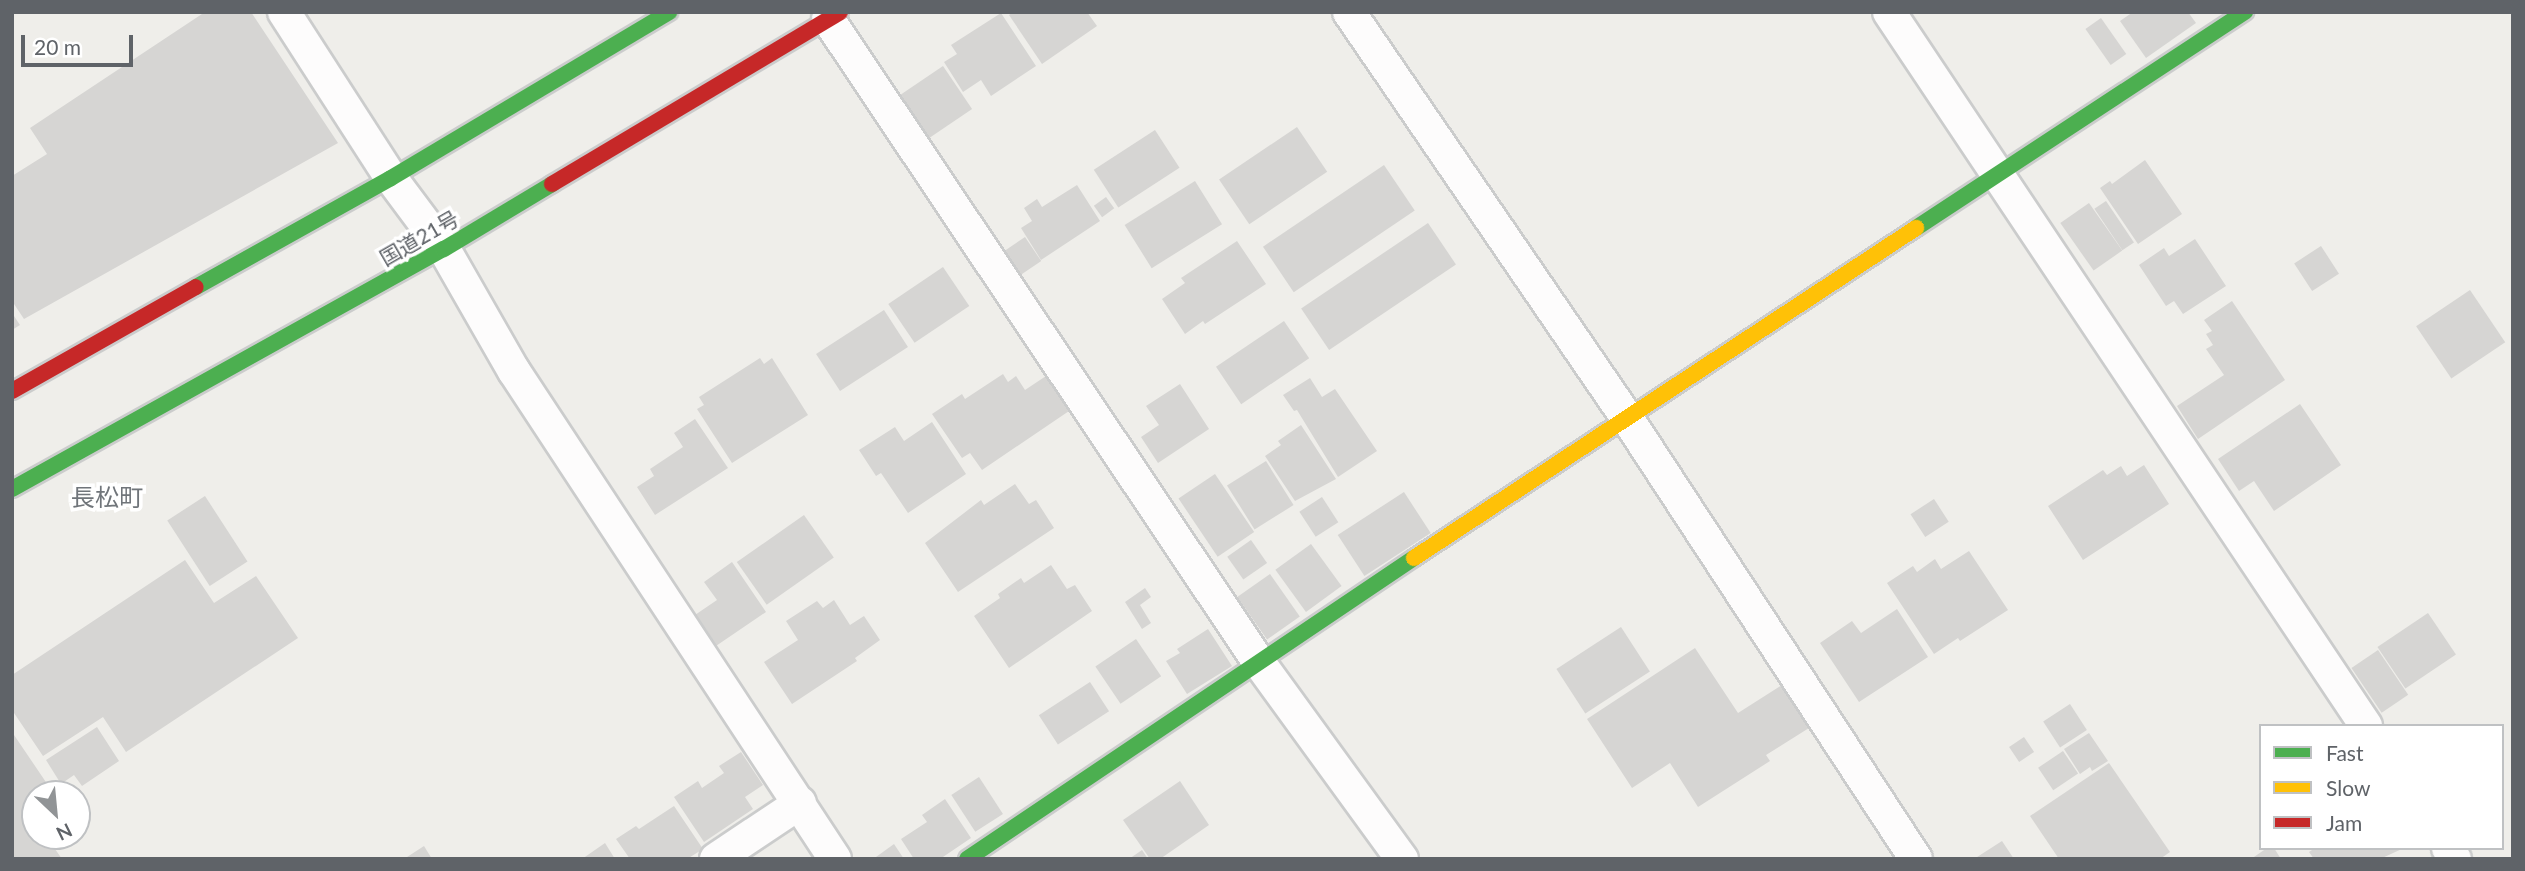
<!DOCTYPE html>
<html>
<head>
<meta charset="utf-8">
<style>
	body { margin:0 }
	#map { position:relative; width:2525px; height:871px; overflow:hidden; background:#efeeea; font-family:Lato,"Noto Sans JP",sans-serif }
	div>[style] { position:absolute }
	.building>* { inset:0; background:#d6d5d3; transform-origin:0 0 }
	.roads { filter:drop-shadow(2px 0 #cbcccc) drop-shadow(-2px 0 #cbcccc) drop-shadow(0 2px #cbcccc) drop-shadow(0 -2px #cbcccc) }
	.street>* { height:32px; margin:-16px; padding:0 16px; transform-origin:16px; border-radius:16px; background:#fdfcfc }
	.fast>* { height:16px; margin:-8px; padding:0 8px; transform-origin:8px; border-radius:8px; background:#4caf50 }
	.slow>* { height:16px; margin:-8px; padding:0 8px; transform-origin:8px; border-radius:8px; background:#ffc107 }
	.jam>* { height:16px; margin:-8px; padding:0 8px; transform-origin:8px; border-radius:8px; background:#c62828 }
	span { translate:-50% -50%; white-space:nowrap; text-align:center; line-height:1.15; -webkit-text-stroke:7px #fff; paint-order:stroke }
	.street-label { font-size:21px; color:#5f6368 }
	.quarter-label { font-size:24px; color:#70757a }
	.frame { position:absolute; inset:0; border:14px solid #5f6368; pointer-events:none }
	.legend { position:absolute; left:2259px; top:724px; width:245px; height:126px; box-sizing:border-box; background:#fff; border:2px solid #bfc1c3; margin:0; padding:9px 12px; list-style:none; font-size:21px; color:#5f6368 }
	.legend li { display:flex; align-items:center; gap:14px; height:35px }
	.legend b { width:35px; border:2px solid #bfc1c3 }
	.north { position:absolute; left:21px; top:780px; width:70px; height:70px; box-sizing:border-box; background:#fff; border:2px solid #bfc1c3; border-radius:50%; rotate:154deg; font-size:19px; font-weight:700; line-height:28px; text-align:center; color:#5f6368 }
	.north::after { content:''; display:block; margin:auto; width:24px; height:32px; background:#919496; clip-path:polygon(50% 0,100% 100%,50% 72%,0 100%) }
	.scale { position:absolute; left:21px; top:35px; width:112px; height:32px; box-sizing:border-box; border:4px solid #5f6368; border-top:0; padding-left:9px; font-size:21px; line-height:24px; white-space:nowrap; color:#5f6368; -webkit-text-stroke:5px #fff; paint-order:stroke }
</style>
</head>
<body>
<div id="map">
	<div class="building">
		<div style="clip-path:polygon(205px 12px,251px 12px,338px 143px,24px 319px,12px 301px,12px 176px,47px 154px,30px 128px)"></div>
		<div style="clip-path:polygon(1013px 12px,1087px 12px,1097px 26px,1042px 64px,1009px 15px)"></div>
		<div style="clip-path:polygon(2133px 12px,2188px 12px,2196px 23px,2146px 58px,2120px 21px)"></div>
		<div style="clip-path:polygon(1001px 13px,1036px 66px,991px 96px,981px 80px,963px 92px,944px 62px,957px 54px,951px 45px)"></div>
		<div style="left:2101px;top:18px;width:44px;height:19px;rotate:55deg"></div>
		<div style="left:943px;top:66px;width:52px;height:53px;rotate:56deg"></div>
		<div style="left:1297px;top:127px;width:54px;height:94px;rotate:56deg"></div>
		<div style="left:1155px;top:130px;width:45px;height:73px;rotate:57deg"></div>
		<div style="clip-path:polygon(2145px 160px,2182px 214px,2138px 244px,2100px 188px,2110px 181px,2112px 184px)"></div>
		<div style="left:1384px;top:165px;width:55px;height:146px;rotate:56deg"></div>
		<div style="left:1195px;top:181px;width:51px;height:83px;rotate:58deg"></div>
		<div style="clip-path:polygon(1077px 185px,1100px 221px,1041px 260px,1021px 228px,1032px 221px,1024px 208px,1037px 199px,1042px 207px)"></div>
		<div style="left:1106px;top:197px;width:14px;height:15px;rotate:54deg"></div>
		<div style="left:2106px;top:201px;width:50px;height:14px;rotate:56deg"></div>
		<div style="left:2089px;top:203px;width:58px;height:35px;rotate:55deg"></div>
		<div style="left:1428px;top:223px;width:50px;height:153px;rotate:56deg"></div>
		<div style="left:1025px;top:237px;width:29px;height:28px;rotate:56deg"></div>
		<div style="clip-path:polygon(2195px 239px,2226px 286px,2183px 314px,2174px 301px,2166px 306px,2139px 265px,2164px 248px,2169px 256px)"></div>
		<div style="clip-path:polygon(1237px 241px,1266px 284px,1205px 324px,1203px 321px,1185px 334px,1162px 299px,1185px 283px,1181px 278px)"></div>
		<div style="left:2321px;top:246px;width:33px;height:32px;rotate:57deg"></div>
		<div style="left:943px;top:267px;width:47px;height:66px;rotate:56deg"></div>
		<div style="left:2470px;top:290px;width:63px;height:65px;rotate:56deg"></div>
		<div style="clip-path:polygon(2232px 301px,2285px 380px,2198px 439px,2177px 406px,2224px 375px,2206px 349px,2213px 345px,2206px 334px,2212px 331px,2204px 320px)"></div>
		<div style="left:884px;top:310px;width:44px;height:81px;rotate:57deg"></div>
		<div style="clip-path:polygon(12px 313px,20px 325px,12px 330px)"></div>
		<div style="left:1284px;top:321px;width:45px;height:82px;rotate:56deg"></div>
		<div style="clip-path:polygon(760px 358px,764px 364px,772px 358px,808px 415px,732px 463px,697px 409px,704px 405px,699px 397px)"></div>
		<div style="clip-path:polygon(1003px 374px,1008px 382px,1016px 376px,1025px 390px,1049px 374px,1072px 409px,982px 470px,970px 453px,962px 458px,932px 414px,962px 394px,965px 399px)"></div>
		<div style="clip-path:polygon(1310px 378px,1322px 397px,1335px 389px,1377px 451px,1338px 477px,1297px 410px,1294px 411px,1283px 395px)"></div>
		<div style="clip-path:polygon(1180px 384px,1209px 429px,1158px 463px,1141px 437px,1159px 425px,1146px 406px)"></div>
		<div style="clip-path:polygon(2300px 404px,2341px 465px,2274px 511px,2254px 481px,2239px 491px,2218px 459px)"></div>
		<div style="clip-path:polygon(695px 419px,728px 468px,655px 515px,637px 487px,654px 476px,650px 469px,683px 447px,674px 433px)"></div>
		<div style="clip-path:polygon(932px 422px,966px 474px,908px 513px,881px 473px,876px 476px,859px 450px,895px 427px,904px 441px)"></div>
		<div style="clip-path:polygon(1301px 425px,1336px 479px,1295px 501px,1265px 456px,1281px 445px,1278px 441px)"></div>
		<div style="left:1266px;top:461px;width:52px;height:46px;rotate:58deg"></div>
		<div style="clip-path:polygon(2144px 465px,2169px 504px,2083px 560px,2048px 506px,2103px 470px,2107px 475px,2121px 466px,2127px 476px)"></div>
		<div style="left:1215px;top:474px;width:70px;height:44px;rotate:56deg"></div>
		<div style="clip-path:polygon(1015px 484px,1029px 504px,1036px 500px,1054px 528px,958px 592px,925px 543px,981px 500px,984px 505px)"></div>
		<div style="left:1404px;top:492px;width:49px;height:79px;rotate:57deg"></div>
		<div style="left:205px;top:496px;width:78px;height:45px;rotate:57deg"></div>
		<div style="left:1322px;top:497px;width:30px;height:27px;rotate:57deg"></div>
		<div style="left:1934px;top:499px;width:27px;height:28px;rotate:57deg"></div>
		<div style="left:804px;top:515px;width:52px;height:82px;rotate:55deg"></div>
		<div style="left:1251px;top:540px;width:28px;height:29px;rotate:55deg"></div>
		<div style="left:1311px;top:544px;width:52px;height:44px;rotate:54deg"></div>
		<div style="clip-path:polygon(1969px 551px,2008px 610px,1960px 641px,1958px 638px,1934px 654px,1887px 583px,1913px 566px,1917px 572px,1935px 559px,1941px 569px)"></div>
		<div style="clip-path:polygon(185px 560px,214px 603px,256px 576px,298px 638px,126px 752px,103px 717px,43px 756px,12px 710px,12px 675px)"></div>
		<div style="clip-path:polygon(732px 562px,766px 612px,713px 648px,692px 617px,717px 600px,704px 582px)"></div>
		<div style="clip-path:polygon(1051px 565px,1067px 589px,1075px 585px,1092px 611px,1009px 668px,974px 616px,1000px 598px,998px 594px,1021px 578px,1024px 583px)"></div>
		<div style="left:1270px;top:574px;width:52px;height:40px;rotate:55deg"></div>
		<div style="clip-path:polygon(1145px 588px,1151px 597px,1140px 605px,1151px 623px,1142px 629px,1125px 602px)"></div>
		<div style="clip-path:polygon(834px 600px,850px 625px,864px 616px,880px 640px,855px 658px,857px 661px,792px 704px,764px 662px,798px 640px,786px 621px,817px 601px,823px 608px)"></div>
		<div style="clip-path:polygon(1897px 609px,1928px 657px,1859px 702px,1820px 643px,1852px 621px,1861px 633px)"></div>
		<div style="left:2428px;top:613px;width:50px;height:61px;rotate:56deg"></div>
		<div style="left:1621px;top:627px;width:53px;height:77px;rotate:57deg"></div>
		<div style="clip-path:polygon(1208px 629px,1232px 666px,1187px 694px,1166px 661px,1180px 653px,1177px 649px)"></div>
		<div style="left:1136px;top:639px;width:45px;height:49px;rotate:56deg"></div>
		<div style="clip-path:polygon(1695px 648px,1738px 713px,1782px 685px,1809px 728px,1766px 755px,1770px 761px,1698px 807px,1670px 763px,1632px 788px,1587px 719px)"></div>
		<div style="left:2378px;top:650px;width:54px;height:32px;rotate:56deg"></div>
		<div style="left:1090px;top:682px;width:35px;height:61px;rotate:57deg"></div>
		<div style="left:2070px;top:704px;width:31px;height:32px;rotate:57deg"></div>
		<div style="clip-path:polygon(97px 727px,119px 761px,82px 786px,74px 775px,61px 784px,46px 760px)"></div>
		<div style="clip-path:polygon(12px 732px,54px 794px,35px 794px,35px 836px,52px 836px,48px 839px,62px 859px,12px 859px)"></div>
		<div style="clip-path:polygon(2089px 733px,2108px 761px,2092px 771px,2090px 767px,2080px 774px,2064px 749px)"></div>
		<div style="left:2024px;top:737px;width:18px;height:18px;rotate:56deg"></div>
		<div style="left:2063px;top:751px;width:27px;height:30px;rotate:56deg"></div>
		<div style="clip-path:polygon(741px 752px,763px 785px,745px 797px,753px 809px,704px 842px,674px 797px,698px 781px,702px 788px,724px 773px,719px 766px)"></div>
		<div style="clip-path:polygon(2109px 763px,2170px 852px,2160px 859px,2059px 859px,2030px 816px)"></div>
		<div style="left:979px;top:777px;width:44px;height:33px;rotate:57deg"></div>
		<div style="clip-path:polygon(1180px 781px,1209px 825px,1160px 859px,1150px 859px,1123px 820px)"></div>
		<div style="clip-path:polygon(945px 799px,971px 838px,940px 859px,914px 859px,901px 839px,927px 822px,922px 815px)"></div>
		<div style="clip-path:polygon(674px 806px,703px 849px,687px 859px,630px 859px,616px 839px,636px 826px,639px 829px)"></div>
		<div style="clip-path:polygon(2002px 841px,2014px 859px,1974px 859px)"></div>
		<div style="clip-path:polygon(605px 843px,615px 859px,582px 859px)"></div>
		<div style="clip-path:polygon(894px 844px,904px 859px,877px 859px,876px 857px)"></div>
		<div style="clip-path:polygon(424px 846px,432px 859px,404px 859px)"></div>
		<div style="clip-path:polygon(2267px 848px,2274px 848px,2281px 859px,2251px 859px)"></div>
		<div style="clip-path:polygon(2315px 848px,2404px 848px,2380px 859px,2314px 859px,2309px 852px)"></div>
		<div style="clip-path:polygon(1142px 850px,1148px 859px,1129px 859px)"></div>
	</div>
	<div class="roads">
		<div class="street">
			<div style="left:284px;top:12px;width:197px;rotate:57.2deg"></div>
			<div style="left:391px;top:178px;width:89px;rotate:53.3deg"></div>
			<div style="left:444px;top:249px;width:141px;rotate:60.2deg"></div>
			<div style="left:514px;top:371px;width:584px;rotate:56.66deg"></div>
			<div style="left:1349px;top:12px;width:492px;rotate:55.6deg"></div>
			<div style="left:1627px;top:418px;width:527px;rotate:56.76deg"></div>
			<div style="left:1889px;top:12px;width:859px;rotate:56.25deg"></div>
			<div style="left:828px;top:19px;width:773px;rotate:56.19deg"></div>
			<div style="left:1258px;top:661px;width:245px;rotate:54deg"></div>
			<div style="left:2448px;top:848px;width:13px;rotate:58deg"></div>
			<div style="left:716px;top:859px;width:101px;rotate:-33.7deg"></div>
		</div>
		<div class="fast">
			<div style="left:1916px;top:228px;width:394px;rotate:-33.3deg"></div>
			<div style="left:196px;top:287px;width:223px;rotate:-29.2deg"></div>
			<div style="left:391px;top:178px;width:324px;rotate:-30.8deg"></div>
			<div style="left:12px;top:489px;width:494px;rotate:-29.1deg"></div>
			<div style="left:444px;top:249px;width:126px;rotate:-31deg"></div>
			<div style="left:967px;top:859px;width:539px;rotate:-33.96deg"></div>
		</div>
		<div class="slow">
			<div style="left:1414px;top:558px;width:601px;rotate:-33.32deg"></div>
		</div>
		<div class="jam">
			<div style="left:552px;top:184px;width:335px;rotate:-30.8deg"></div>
			<div style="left:12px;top:391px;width:211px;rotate:-29.5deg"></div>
		</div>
	</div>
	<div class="street-label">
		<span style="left:419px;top:238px;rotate:-30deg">国道21号</span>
	</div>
	<div class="quarter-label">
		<span style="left:107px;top:497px">長松町</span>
	</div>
	<div class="frame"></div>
	<ul class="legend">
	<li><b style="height:9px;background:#4caf50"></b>Fast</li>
	<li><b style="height:9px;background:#ffc107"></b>Slow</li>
	<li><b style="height:9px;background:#c62828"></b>Jam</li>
	</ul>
	<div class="north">N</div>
	<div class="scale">20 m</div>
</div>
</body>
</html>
